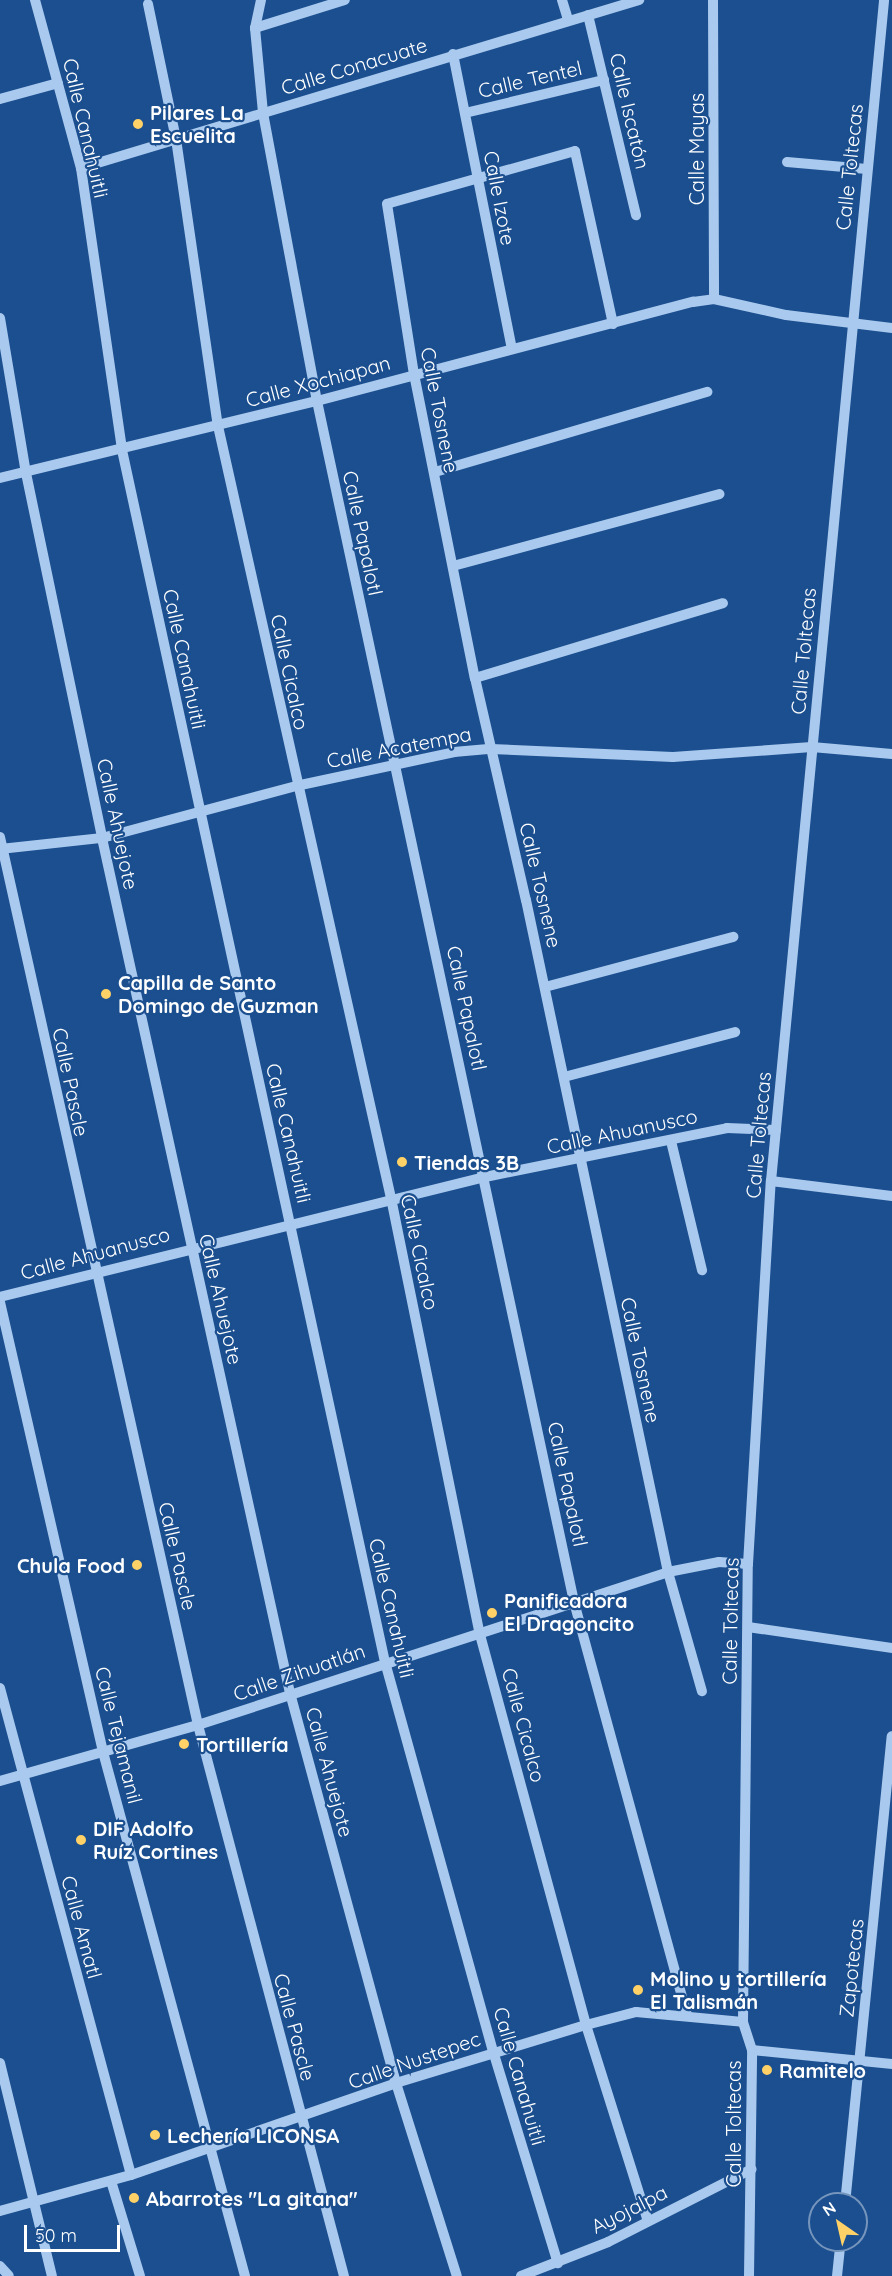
<!DOCTYPE html>
<html>
<head>
<meta charset="utf-8">
<style>
	body { margin:0 }
	#map { position:relative; width:892px; height:2276px; overflow:hidden; background:#1b4f8f; font-family:Quicksand,sans-serif }
	div>[style] { position:absolute }
	.minor>* { height:10px; margin:-5px; padding:0 5px; transform-origin:5px; border-radius:5px; background:#a9c9ee }
	.dots>* { width:16px; height:16px; translate:-50% -50%; box-sizing:border-box; border:3px solid #1b4f8f; border-radius:50% }
	span { translate:-50% -50%; white-space:nowrap; text-align:center; line-height:1.15; -webkit-text-stroke:4.5px #1b4f8f; paint-order:stroke }
	.street-label { font-size:20px; color:#fff }
	.poi-label { font-size:20px; color:#fff; font-weight:700 }
	.left { translate:0 -50%; text-align:left }
	.right { translate:-100% -50%; text-align:right }
	.north { position:absolute; left:808px; top:2192px; width:60px; height:60px; box-sizing:border-box; background:#1b4f8f; border:2px solid #7695bc; border-radius:50%; rotate:326deg; font-size:16px; font-weight:700; line-height:24px; text-align:center; color:#fff }
	.north::after { content:''; display:block; margin:auto; width:21px; height:27px; background:#ffd166; clip-path:polygon(50% 0,100% 100%,50% 72%,0 100%) }
	.scale { position:absolute; left:24px; top:2225px; width:96px; height:27px; box-sizing:border-box; border:3px solid #fff; border-top:0; padding-left:8px; font-size:18px; line-height:21px; white-space:nowrap; color:#fff; -webkit-text-stroke:4px #1b4f8f; paint-order:stroke }
</style>
</head>
<body>
<div id="map">
	<div class="minor">
		<div style="left:35px;top:0;width:174px;rotate:74.7deg"></div>
		<div style="left:81px;top:168px;width:285px;rotate:81.7deg"></div>
		<div style="left:122px;top:450px;width:1240px;rotate:77.76deg"></div>
		<div style="left:385px;top:1662px;width:404px;rotate:74.5deg"></div>
		<div style="left:493px;top:2051px;width:222px;rotate:73deg"></div>
		<div style="left:261px;top:0;width:29px;rotate:102deg"></div>
		<div style="left:255px;top:28px;width:85px;rotate:84.6deg"></div>
		<div style="left:263px;top:113px;width:293px;rotate:79.4deg"></div>
		<div style="left:317px;top:401px;width:1228px;rotate:77.92deg"></div>
		<div style="left:574px;top:1602px;width:429px;rotate:74.7deg"></div>
		<div style="left:562px;top:0;width:21px;rotate:73deg"></div>
		<div style="left:713px;top:0;width:299px;rotate:89.8deg"></div>
		<div style="left:148px;top:4px;width:138px;rotate:78.3deg"></div>
		<div style="left:176px;top:139px;width:290px;rotate:81.7deg"></div>
		<div style="left:218px;top:426px;width:791px;rotate:77.37deg"></div>
		<div style="left:391px;top:1198px;width:442px;rotate:78.5deg"></div>
		<div style="left:479px;top:1631px;width:408px;rotate:74.8deg"></div>
		<div style="left:586px;top:2025px;width:203px;rotate:72.5deg"></div>
		<div style="left:588px;top:15px;width:206px;rotate:76.5deg"></div>
		<div style="left:255px;top:28px;width:94px;rotate:-17.3deg"></div>
		<div style="left:453px;top:54px;width:300px;rotate:78.7deg"></div>
		<div style="left:0;top:99px;width:60px;rotate:-15.4deg"></div>
		<div style="left:465px;top:113px;width:143px;rotate:-13.4deg"></div>
		<div style="left:787px;top:162px;width:80px;rotate:5deg"></div>
		<div style="left:81px;top:168px;width:583px;rotate:-16.76deg"></div>
		<div style="left:0;top:318px;width:157px;rotate:80.5deg"></div>
		<div style="left:26px;top:473px;width:373px;rotate:78.2deg"></div>
		<div style="left:102px;top:838px;width:875px;rotate:77.6deg"></div>
		<div style="left:290px;top:1693px;width:404px;rotate:74.8deg"></div>
		<div style="left:396px;top:2083px;width:202px;rotate:72.5deg"></div>
		<div style="left:613px;top:324px;width:177px;rotate:-102.4deg"></div>
		<div style="left:575px;top:151px;width:195px;rotate:164.3deg"></div>
		<div style="left:387px;top:204px;width:172px;rotate:81deg"></div>
		<div style="left:414px;top:374px;width:310px;rotate:78.7deg"></div>
		<div style="left:475px;top:678px;width:228px;rotate:77.1deg"></div>
		<div style="left:526px;top:900px;width:687px;rotate:78.07deg"></div>
		<div style="left:668px;top:1572px;width:124px;rotate:74.1deg"></div>
		<div style="left:435px;top:472px;width:284px;rotate:-16.4deg"></div>
		<div style="left:0;top:478px;width:326px;rotate:-13.7deg"></div>
		<div style="left:317px;top:401px;width:389px;rotate:-14.8deg"></div>
		<div style="left:693px;top:302px;width:21px;rotate:-8deg"></div>
		<div style="left:714px;top:299px;width:74px;rotate:12.5deg"></div>
		<div style="left:786px;top:315px;width:107px;rotate:7deg"></div>
		<div style="left:453px;top:566px;width:276px;rotate:-15.1deg"></div>
		<div style="left:475px;top:678px;width:259px;rotate:-16.8deg"></div>
		<div style="left:0;top:837px;width:910px;rotate:77.43deg"></div>
		<div style="left:198px;top:1725px;width:570px;rotate:75.16deg"></div>
		<div style="left:0;top:849px;width:103px;rotate:-6.2deg"></div>
		<div style="left:102px;top:838px;width:201px;rotate:-15deg"></div>
		<div style="left:296px;top:786px;width:162px;rotate:-12.1deg"></div>
		<div style="left:454px;top:752px;width:37px;rotate:-5deg"></div>
		<div style="left:491px;top:749px;width:182px;rotate:2.5deg"></div>
		<div style="left:673px;top:757px;width:139px;rotate:-4.1deg"></div>
		<div style="left:812px;top:747px;width:80px;rotate:5deg"></div>
		<div style="left:545px;top:987px;width:195px;rotate:-14.9deg"></div>
		<div style="left:564px;top:1077px;width:177px;rotate:-14.7deg"></div>
		<div style="left:671px;top:1141px;width:133px;rotate:76.5deg"></div>
		<div style="left:771px;top:1181px;width:122px;rotate:7.1deg"></div>
		<div style="left:0;top:1297px;width:500px;rotate:-13.9deg"></div>
		<div style="left:485px;top:1177px;width:247px;rotate:-11.4deg"></div>
		<div style="left:727px;top:1128px;width:49px;rotate:2.3deg"></div>
		<div style="left:0;top:1302px;width:462px;rotate:77.1deg"></div>
		<div style="left:103px;top:1752px;width:543px;rotate:74.84deg"></div>
		<div style="left:748px;top:1627px;width:146px;rotate:8.3deg"></div>
		<div style="left:0;top:1688px;width:504px;rotate:74.94deg"></div>
		<div style="left:0;top:1781px;width:206px;rotate:-15.8deg"></div>
		<div style="left:198px;top:1725px;width:494px;rotate:-18deg"></div>
		<div style="left:668px;top:1572px;width:52px;rotate:-11.1deg"></div>
		<div style="left:719px;top:1562px;width:29px;rotate:4deg"></div>
		<div style="left:752px;top:2050px;width:141px;rotate:5.7deg"></div>
		<div style="left:0;top:2063px;width:219px;rotate:76.3deg"></div>
		<div style="left:111px;top:2181px;width:99px;rotate:73deg"></div>
		<div style="left:845px;top:2204px;width:470px;rotate:-84.3deg"></div>
		<div style="left:0;top:2211px;width:136px;rotate:-15.4deg"></div>
		<div style="left:131px;top:2175px;width:281px;rotate:-19.1deg"></div>
		<div style="left:396px;top:2083px;width:199px;rotate:-17deg"></div>
		<div style="left:586px;top:2025px;width:52px;rotate:-14.6deg"></div>
		<div style="left:636px;top:2012px;width:107px;rotate:5.3deg"></div>
		<div style="left:0;top:2266px;width:13px;rotate:48deg"></div>
		<div style="left:521px;top:2276px;width:93px;rotate:-21.3deg"></div>
		<div style="left:608px;top:2242px;width:161px;rotate:-26.9deg"></div>
		<div style="left:749px;top:2276px;width:226px;rotate:-89.2deg"></div>
		<div style="left:752px;top:2050px;width:29px;rotate:-108deg"></div>
		<div style="left:743px;top:2022px;width:458px;rotate:-89.4deg"></div>
		<div style="left:748px;top:1564px;width:384px;rotate:-86.6deg"></div>
		<div style="left:771px;top:1181px;width:1186px;rotate:-84.53deg"></div>
		<div style="left:837px;top:2276px;width:36px;rotate:-84deg"></div>
	</div>
	<div class="dots">
		<div style="left:138px;top:124px;background:#ffd166"></div>
		<div style="left:106px;top:994px;background:#ffd166"></div>
		<div style="left:402px;top:1162px;background:#ffd166"></div>
		<div style="left:137px;top:1565px;background:#ffd166"></div>
		<div style="left:492px;top:1613px;background:#ffd166"></div>
		<div style="left:184px;top:1744px;background:#ffd166"></div>
		<div style="left:81px;top:1840px;background:#ffd166"></div>
		<div style="left:638px;top:1990px;background:#ffd166"></div>
		<div style="left:767px;top:2070px;background:#ffd166"></div>
		<div style="left:155px;top:2135px;background:#ffd166"></div>
		<div style="left:134px;top:2198px;background:#ffd166"></div>
	</div>
	<div class="street-label">
		<span style="left:354px;top:66px;rotate:-17deg">Calle Conacuate</span>
		<span style="left:530px;top:79px;rotate:-13deg">Calle Tentel</span>
		<span style="left:630px;top:111px;rotate:77deg">Calle Iscatón</span>
		<span style="left:86px;top:128px;rotate:77deg">Calle Canahuitli</span>
		<span style="left:696px;top:149px;rotate:-90deg">Calle Mayas</span>
		<span style="left:849px;top:167px;rotate:-84deg">Calle Toltecas</span>
		<span style="left:500px;top:198px;rotate:79deg">Calle Izote</span>
		<span style="left:318px;top:381px;rotate:-15deg">Calle Xochiapan</span>
		<span style="left:440px;top:410px;rotate:79deg">Calle Tosnene</span>
		<span style="left:363px;top:533px;rotate:78deg">Calle Papalotl</span>
		<span style="left:803px;top:651px;rotate:-85deg">Calle Toltecas</span>
		<span style="left:185px;top:659px;rotate:78deg">Calle Canahuitli</span>
		<span style="left:290px;top:672px;rotate:78deg">Calle Cicalco</span>
		<span style="left:399px;top:747px;rotate:-11deg">Calle Acatempa</span>
		<span style="left:118px;top:824px;rotate:78deg">Calle Ahuejote</span>
		<span style="left:541px;top:885px;rotate:77deg">Calle Tosnene</span>
		<span style="left:467px;top:1008px;rotate:78deg">Calle Papalotl</span>
		<span style="left:71px;top:1082px;rotate:78deg">Calle Pascle</span>
		<span style="left:622px;top:1131px;rotate:-12deg">Calle Ahuanusco</span>
		<span style="left:289px;top:1133px;rotate:77deg">Calle Canahuitli</span>
		<span style="left:758px;top:1135px;rotate:-85deg">Calle Toltecas</span>
		<span style="left:420px;top:1252px;rotate:78deg">Calle Cicalco</span>
		<span style="left:95px;top:1253px;rotate:-15deg">Calle Ahuanusco</span>
		<span style="left:221px;top:1299px;rotate:77deg">Calle Ahuejote</span>
		<span style="left:641px;top:1360px;rotate:78deg">Calle Tosnene</span>
		<span style="left:568px;top:1484px;rotate:78deg">Calle Papalotl</span>
		<span style="left:178px;top:1556px;rotate:77deg">Calle Pascle</span>
		<span style="left:392px;top:1608px;rotate:77deg">Calle Canahuitli</span>
		<span style="left:730px;top:1621px;rotate:-89deg">Calle Toltecas</span>
		<span style="left:299px;top:1672px;rotate:-19deg">Calle Zihuatlán</span>
		<span style="left:524px;top:1725px;rotate:75deg">Calle Cicalco</span>
		<span style="left:119px;top:1735px;rotate:76deg">Calle Tejamanil</span>
		<span style="left:330px;top:1772px;rotate:75deg">Calle Ahuejote</span>
		<span style="left:82px;top:1927px;rotate:75deg">Calle Amatl</span>
		<span style="left:851px;top:1968px;rotate:-84deg">Zapotecas</span>
		<span style="left:295px;top:2027px;rotate:75deg">Calle Pascle</span>
		<span style="left:414px;top:2060px;rotate:-19deg">Calle Nustepec</span>
		<span style="left:520px;top:2076px;rotate:74deg">Calle Canahuitli</span>
		<span style="left:733px;top:2124px;rotate:-90deg">Calle Toltecas</span>
		<span style="left:629px;top:2209px;rotate:-27deg">Ayojalpa</span>
	</div>
	<div class="poi-label">
		<span class="left" style="left:150px;top:124px">Pilares La<br>Escuelita</span>
		<span class="left" style="left:118px;top:994px">Capilla de Santo<br>Domingo de Guzman</span>
		<span class="left" style="left:414px;top:1162px">Tiendas 3B</span>
		<span class="right" style="left:125px;top:1565px">Chula Food</span>
		<span class="left" style="left:504px;top:1612px">Panificadora<br>El Dragoncito</span>
		<span class="left" style="left:196px;top:1744px">Tortillería</span>
		<span class="left" style="left:93px;top:1840px">DIF Adolfo<br>Ruíz Cortines</span>
		<span class="left" style="left:650px;top:1990px">Molino y tortillería<br>El Talismán</span>
		<span class="left" style="left:779px;top:2070px">Ramitelo</span>
		<span class="left" style="left:167px;top:2135px">Lechería LICONSA</span>
		<span class="left" style="left:146px;top:2198px">Abarrotes "La gitana"</span>
	</div>
	<div class="north">N</div>
	<div class="scale">50 m</div>
</div>
</body>
</html>
